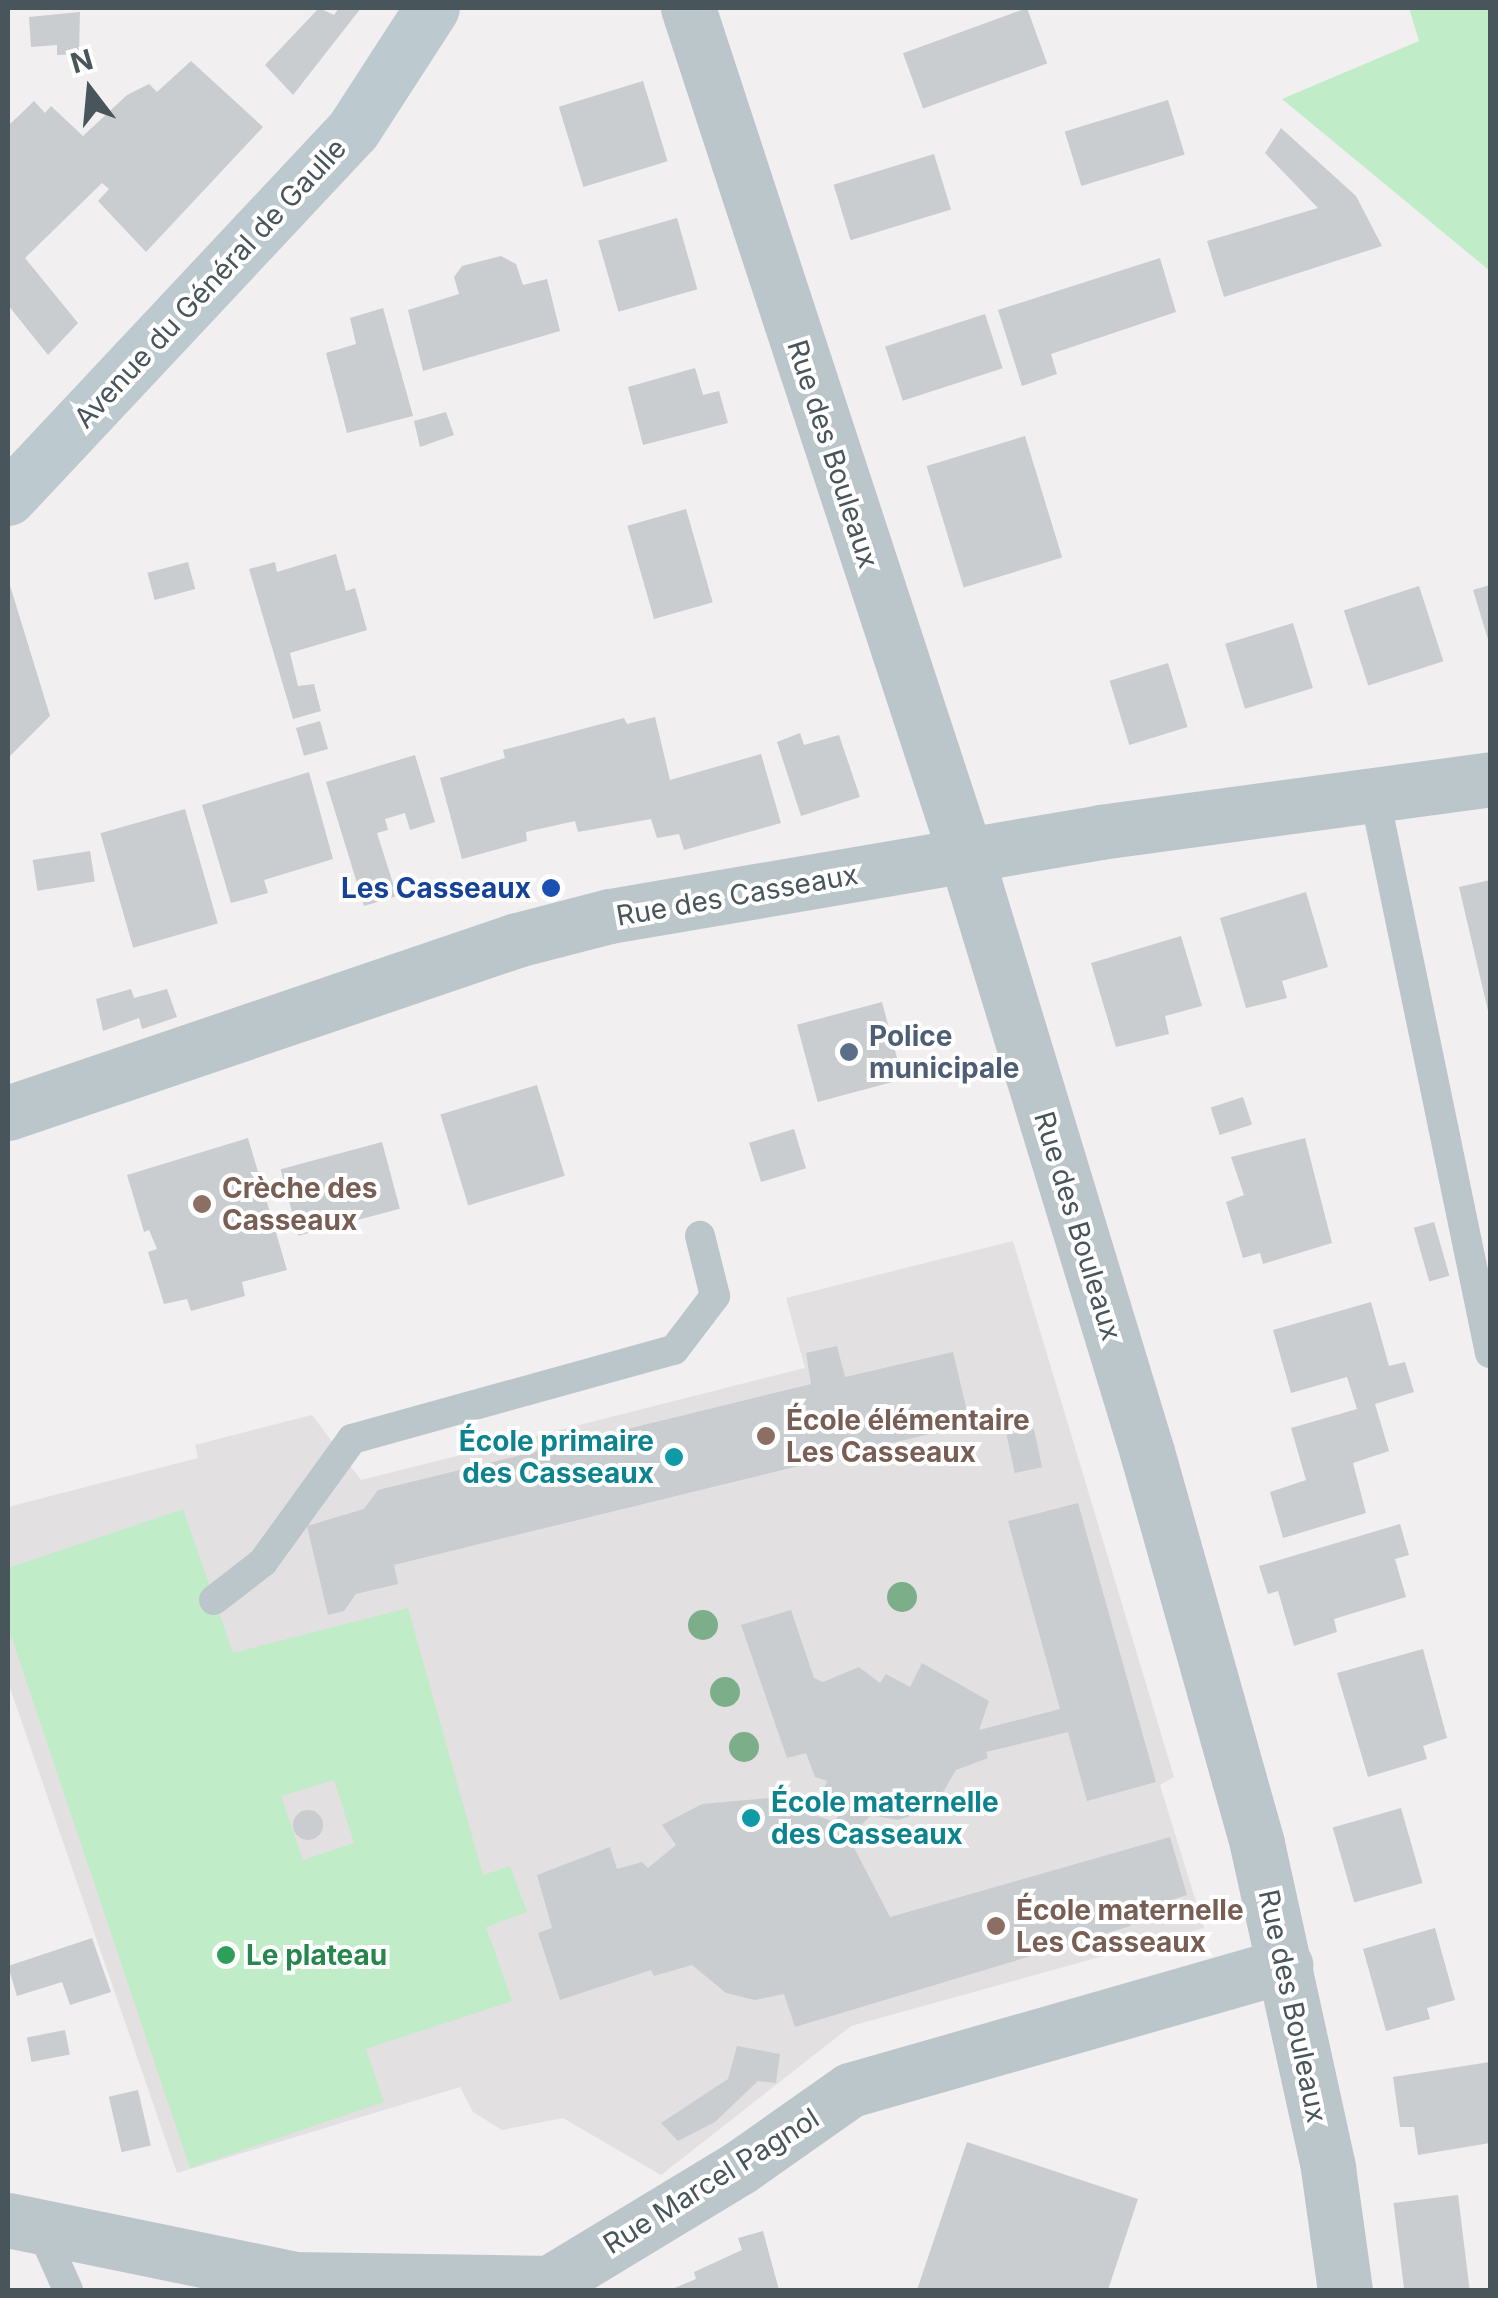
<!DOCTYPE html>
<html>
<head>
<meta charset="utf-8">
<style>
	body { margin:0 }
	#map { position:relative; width:1498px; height:2298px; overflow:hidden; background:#f1efef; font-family:Inter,sans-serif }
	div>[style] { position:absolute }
	.education>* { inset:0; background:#e2e0e1 }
	.green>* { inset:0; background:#c0ecc8 }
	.building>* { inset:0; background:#c9cdd0; transform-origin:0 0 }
	.round { border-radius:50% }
	.service>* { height:30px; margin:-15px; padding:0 15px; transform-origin:15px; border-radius:15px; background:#bbc6cb }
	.minor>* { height:55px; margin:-27.5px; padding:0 27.5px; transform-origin:27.5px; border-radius:27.5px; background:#bbc6cb }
	.tertiary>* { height:55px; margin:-27.5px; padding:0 27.5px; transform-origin:27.5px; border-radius:27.5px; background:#bbc6cb }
	.secondary>* { height:55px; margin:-27.5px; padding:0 27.5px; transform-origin:27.5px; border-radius:27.5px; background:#bcc9cf }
	.trees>* { width:30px; height:30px; margin:-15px; border-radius:50%; background:#7dae8a }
	.dots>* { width:28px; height:28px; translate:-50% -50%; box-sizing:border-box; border:5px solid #fff; border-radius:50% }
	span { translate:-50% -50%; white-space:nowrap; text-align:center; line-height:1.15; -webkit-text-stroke:8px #fff; paint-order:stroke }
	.street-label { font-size:28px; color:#48565b }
	.transit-label { font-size:28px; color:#164399; font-weight:700 }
	.right { translate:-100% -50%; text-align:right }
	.service-label { font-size:28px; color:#4e5e75; font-weight:700 }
	.left { translate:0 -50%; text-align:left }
	.education-label { font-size:28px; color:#785e54; font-weight:700 }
	.culture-label { font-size:28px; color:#0d838f; font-weight:700 }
	.leisure-label { font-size:28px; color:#27864d; font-weight:700 }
	.frame { position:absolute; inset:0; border:10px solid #48565b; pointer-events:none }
	.north { position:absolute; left:40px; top:40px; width:100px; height:100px; -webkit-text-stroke:8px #fff; paint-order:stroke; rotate:344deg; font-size:28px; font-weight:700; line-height:40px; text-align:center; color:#48565b }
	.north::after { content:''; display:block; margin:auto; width:35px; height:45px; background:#48565b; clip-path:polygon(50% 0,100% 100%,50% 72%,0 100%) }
</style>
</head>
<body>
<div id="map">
	<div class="education">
		<div style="clip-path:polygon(1013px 1241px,1174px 1777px,1160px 1785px,1204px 1928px,851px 2026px,661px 2175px,563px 2118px,502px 2130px,473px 2112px,460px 2087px,177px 2173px,8px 1682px,8px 1507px,198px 1458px,195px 1445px,312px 1415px,361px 1480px,805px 1368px,786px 1298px)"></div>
	</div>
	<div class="green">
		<div style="clip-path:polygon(1409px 8px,1490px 8px,1490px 271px,1282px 99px,1419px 41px)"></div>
		<div style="clip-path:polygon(evenodd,183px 1509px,233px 1653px,408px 1608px,483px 1875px,510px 1866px,527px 1912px,486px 1927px,512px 2001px,366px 2049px,384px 2102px,190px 2168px,8px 1627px,8px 1568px,183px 1509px,334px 1780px,354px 1843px,303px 1860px,281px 1796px,334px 1780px)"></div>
	</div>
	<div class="building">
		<div style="clip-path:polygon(319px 8px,334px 15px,339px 8px,361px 8px,293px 95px,265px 65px)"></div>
		<div style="left:1027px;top:8px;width:59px;height:132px;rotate:70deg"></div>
		<div style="clip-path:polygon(80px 12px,79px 54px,57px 55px,57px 45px,31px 47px,29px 17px)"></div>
		<div style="clip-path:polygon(191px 61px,263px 127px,146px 252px,98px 201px,109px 189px,102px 183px,25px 258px,78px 323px,48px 355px,8px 305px,8px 126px,34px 101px,45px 113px,51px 106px,83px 136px,127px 95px,149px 84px,157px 92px)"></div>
		<div style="left:643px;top:81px;width:84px;height:88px;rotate:73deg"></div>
		<div style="left:1168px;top:100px;width:57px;height:108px;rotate:73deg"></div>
		<div style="clip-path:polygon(1281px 128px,1356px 196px,1382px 246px,1224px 297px,1207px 241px,1318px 208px,1265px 153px)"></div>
		<div style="left:934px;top:154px;width:58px;height:105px;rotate:73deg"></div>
		<div style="left:677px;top:218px;width:74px;height:82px;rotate:74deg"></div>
		<div style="clip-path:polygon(501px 256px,516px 264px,523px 285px,547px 279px,560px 331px,423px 371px,408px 310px,459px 294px,454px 277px,462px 266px)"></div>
		<div style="clip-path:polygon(1160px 258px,1176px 312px,1051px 354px,1057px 374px,1022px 386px,998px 310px)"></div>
		<div style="clip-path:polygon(383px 308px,413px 416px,347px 433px,326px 353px,356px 344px,350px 318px)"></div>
		<div style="left:985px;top:314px;width:57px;height:105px;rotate:72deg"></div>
		<div style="clip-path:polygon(695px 368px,703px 395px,719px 391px,728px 423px,643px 445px,628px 387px)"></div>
		<div style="clip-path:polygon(446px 412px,454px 435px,420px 447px,414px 421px)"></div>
		<div style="left:1025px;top:436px;width:127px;height:103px;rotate:73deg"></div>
		<div style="left:686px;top:509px;width:97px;height:61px;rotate:74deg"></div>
		<div style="clip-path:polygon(336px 554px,346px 591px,355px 588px,367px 630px,290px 653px,298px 686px,314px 684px,321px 711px,293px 719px,249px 569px,275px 562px,277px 572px)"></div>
		<div style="left:188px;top:562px;width:28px;height:42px;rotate:75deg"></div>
		<div style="clip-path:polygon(8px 579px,50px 716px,8px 758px)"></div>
		<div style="clip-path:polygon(1490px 585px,1490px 646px,1473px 590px)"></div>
		<div style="left:1419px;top:586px;width:79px;height:79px;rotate:72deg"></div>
		<div style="left:1293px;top:623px;width:68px;height:71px;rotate:73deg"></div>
		<div style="left:1168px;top:663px;width:67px;height:61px;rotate:73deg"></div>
		<div style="clip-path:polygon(655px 717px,670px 780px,761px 754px,781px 823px,684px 850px,679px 834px,657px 838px,651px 819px,578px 832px,575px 821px,526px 832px,527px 841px,462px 859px,440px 778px,505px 758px,503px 750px,624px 718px,627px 724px)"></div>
		<div style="left:320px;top:721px;width:29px;height:25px;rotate:74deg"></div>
		<div style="clip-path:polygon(800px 733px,804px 745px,839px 735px,860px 797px,801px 816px,777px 742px)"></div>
		<div style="clip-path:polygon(415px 755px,435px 822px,410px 830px,405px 813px,385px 819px,388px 830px,377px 833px,397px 896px,364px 906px,326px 782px)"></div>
		<div style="clip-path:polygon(309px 772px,333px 859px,264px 880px,268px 893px,231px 903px,202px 805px)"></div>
		<div style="left:185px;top:809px;width:119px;height:88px;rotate:74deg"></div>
		<div style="left:90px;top:851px;width:31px;height:58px;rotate:81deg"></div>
		<div style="clip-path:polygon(1490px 880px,1490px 1015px,1489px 1015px,1459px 887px)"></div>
		<div style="clip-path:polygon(1306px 892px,1328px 967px,1282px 981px,1287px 998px,1246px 1008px,1220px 918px)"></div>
		<div style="clip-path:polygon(1181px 936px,1202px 1006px,1165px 1016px,1169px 1034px,1116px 1047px,1091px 963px)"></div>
		<div style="clip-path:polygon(131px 989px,134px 998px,167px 989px,177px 1017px,142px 1029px,139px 1018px,103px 1031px,96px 999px)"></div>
		<div style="left:882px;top:1002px;width:80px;height:88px;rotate:75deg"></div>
		<div style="left:537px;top:1085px;width:95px;height:101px;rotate:73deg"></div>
		<div style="left:1243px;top:1097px;width:29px;height:34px;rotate:72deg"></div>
		<div style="left:794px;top:1129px;width:41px;height:47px;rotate:73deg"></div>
		<div style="clip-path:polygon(248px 1138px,287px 1270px,242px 1282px,245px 1296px,191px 1311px,187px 1299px,164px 1304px,148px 1252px,157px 1249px,149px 1230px,144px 1232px,127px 1175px)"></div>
		<div style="clip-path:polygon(1305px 1138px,1332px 1243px,1263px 1264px,1260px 1253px,1243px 1258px,1226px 1202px,1244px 1195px,1231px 1157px)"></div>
		<div style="left:382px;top:1142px;width:69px;height:105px;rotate:75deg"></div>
		<div style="left:1434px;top:1222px;width:56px;height:21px;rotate:74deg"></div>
		<div style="clip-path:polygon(1371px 1302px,1389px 1366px,1405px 1362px,1414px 1392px,1375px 1404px,1389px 1451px,1353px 1463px,1366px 1513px,1283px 1538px,1270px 1492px,1306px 1480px,1291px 1428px,1357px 1409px,1347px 1377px,1291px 1393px,1273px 1330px)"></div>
		<div style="clip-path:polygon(837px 1346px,845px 1377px,953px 1352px,970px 1424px,394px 1565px,398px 1584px,356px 1594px,344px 1611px,328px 1615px,307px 1526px,364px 1509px,378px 1490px,811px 1384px,806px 1353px)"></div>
		<div style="left:1034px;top:1429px;width:39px;height:28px;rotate:78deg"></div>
		<div style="clip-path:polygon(1078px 1503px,1156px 1782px,1087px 1801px,1068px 1732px,986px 1752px,988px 1758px,956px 1770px,939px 1799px,920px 1813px,898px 1820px,871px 1815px,849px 1838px,890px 1917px,1170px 1837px,1187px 1895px,1128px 1914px,1131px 1926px,795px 2027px,784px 1994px,755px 2000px,726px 1993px,692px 1965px,654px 1976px,651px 1970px,560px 2000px,538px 1933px,552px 1928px,537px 1875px,610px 1847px,617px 1869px,642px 1862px,648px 1868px,676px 1845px,662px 1825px,702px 1804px,771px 1798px,834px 1822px,848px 1802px,824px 1789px,827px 1781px,815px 1777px,806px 1753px,787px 1758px,741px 1625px,791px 1610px,814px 1678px,823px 1682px,859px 1667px,880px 1683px,886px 1674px,910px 1687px,922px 1663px,989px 1701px,979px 1730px,1060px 1709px,1008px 1521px)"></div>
		<div style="clip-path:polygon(1400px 1524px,1409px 1555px,1395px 1559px,1406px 1597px,1334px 1619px,1337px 1632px,1294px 1646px,1278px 1591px,1268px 1594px,1259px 1566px)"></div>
		<div style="clip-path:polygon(1423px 1649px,1447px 1738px,1423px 1746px,1427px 1759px,1368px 1777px,1337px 1673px)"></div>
		<div style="left:1401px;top:1808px;width:78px;height:71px;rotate:74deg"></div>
		<div class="round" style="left:293px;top:1810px;width:30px;height:30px"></div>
		<div style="clip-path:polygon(1435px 1928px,1455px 2000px,1427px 2008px,1430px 2019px,1386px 2031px,1363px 1949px)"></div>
		<div style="clip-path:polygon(92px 1938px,111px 1992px,70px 2005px,62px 1982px,17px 1996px,8px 1966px)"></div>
		<div style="left:65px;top:2030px;width:25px;height:39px;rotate:79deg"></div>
		<div style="clip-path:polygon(737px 2046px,780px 2054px,776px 2083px,758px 2081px,715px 2122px,678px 2141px,661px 2123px,728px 2079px)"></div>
		<div style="clip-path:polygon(1490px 2062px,1490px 2143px,1418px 2155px,1414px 2127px,1400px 2127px,1393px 2077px)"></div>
		<div style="left:138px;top:2090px;width:57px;height:30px;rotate:77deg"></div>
		<div style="clip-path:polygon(967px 2142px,1138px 2199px,1108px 2290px,917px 2290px)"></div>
		<div style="left:1458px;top:2195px;width:96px;height:65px;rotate:83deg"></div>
		<div style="clip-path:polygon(763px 2231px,779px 2290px,670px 2290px,696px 2279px,694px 2272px,742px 2250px,738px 2238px)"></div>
	</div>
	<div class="service">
		<div style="left:1374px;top:793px;width:572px;rotate:78.3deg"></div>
		<div style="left:214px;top:1600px;width:62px;rotate:-37.8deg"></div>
		<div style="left:263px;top:1562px;width:152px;rotate:-54.1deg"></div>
		<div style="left:352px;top:1439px;width:334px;rotate:-15.5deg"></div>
		<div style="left:674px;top:1350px;width:68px;rotate:-52.8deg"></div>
		<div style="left:715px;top:1296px;width:62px;rotate:-104deg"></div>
		<div style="left:40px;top:2227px;width:69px;rotate:66deg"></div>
	</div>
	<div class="minor">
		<div style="left:688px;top:8px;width:892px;rotate:71.85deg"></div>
		<div style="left:966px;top:856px;width:623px;rotate:73.11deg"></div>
		<div style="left:1147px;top:1452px;width:407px;rotate:74.3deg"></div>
		<div style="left:1257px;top:1844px;width:332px;rotate:77.6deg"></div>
		<div style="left:1328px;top:2168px;width:123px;rotate:82.1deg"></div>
		<div style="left:8px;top:2220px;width:293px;rotate:11.6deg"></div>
		<div style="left:295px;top:2279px;width:254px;rotate:0.9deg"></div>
		<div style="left:549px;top:2283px;width:222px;rotate:-31.2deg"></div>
		<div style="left:739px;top:2168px;width:136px;rotate:-35.1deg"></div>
		<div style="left:850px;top:2090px;width:453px;rotate:-16deg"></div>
	</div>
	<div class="tertiary">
		<div style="left:8px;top:1113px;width:538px;rotate:-18.77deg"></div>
		<div style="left:517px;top:940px;width:96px;rotate:-14.5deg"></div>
		<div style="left:610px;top:916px;width:497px;rotate:-9.7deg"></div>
		<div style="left:1100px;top:832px;width:394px;rotate:-7.7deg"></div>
	</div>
	<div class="secondary">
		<div style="left:8px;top:498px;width:504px;rotate:-46.85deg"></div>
		<div style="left:353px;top:130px;width:145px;rotate:-57.1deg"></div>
	</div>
	<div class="trees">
		<div style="left:902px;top:1597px"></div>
		<div style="left:703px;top:1625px"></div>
		<div style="left:725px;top:1692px"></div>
		<div style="left:744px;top:1747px"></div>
	</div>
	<div class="dots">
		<div style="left:551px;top:888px;background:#1a4fb4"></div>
		<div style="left:849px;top:1052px;background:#5c6f8a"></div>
		<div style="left:202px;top:1204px;background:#8d6e63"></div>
		<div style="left:766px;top:1436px;background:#8d6e63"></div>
		<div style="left:674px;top:1457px;background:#0f9aa8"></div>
		<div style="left:751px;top:1818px;background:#0f9aa8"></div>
		<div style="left:996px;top:1926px;background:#8d6e63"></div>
		<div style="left:226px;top:1955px;background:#2e9e5b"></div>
	</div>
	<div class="street-label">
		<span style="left:210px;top:283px;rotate:-47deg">Avenue du Général de Gaulle</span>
		<span style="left:833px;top:454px;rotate:72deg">Rue des Bouleaux</span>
		<span style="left:737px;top:895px;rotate:-10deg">Rue des Casseaux</span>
		<span style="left:1078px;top:1226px;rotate:73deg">Rue des Bouleaux</span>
		<span style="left:1293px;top:2006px;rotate:78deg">Rue des Bouleaux</span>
		<span style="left:711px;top:2181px;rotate:-32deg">Rue Marcel Pagnol</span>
	</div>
	<div class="transit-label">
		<span class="right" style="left:531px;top:888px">Les Casseaux</span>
	</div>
	<div class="service-label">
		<span class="left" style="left:869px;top:1052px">Police<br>municipale</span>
	</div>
	<div class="education-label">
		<span class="left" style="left:222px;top:1204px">Crèche des<br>Casseaux</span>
		<span class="left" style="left:786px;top:1436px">École élémentaire<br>Les Casseaux</span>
		<span class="left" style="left:1016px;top:1926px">École maternelle<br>Les Casseaux</span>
	</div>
	<div class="culture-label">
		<span class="right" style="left:654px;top:1457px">École primaire<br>des Casseaux</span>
		<span class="left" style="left:771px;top:1818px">École maternelle<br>des Casseaux</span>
	</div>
	<div class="leisure-label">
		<span class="left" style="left:246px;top:1955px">Le plateau</span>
	</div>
	<div class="frame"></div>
	<div class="north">N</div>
</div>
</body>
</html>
